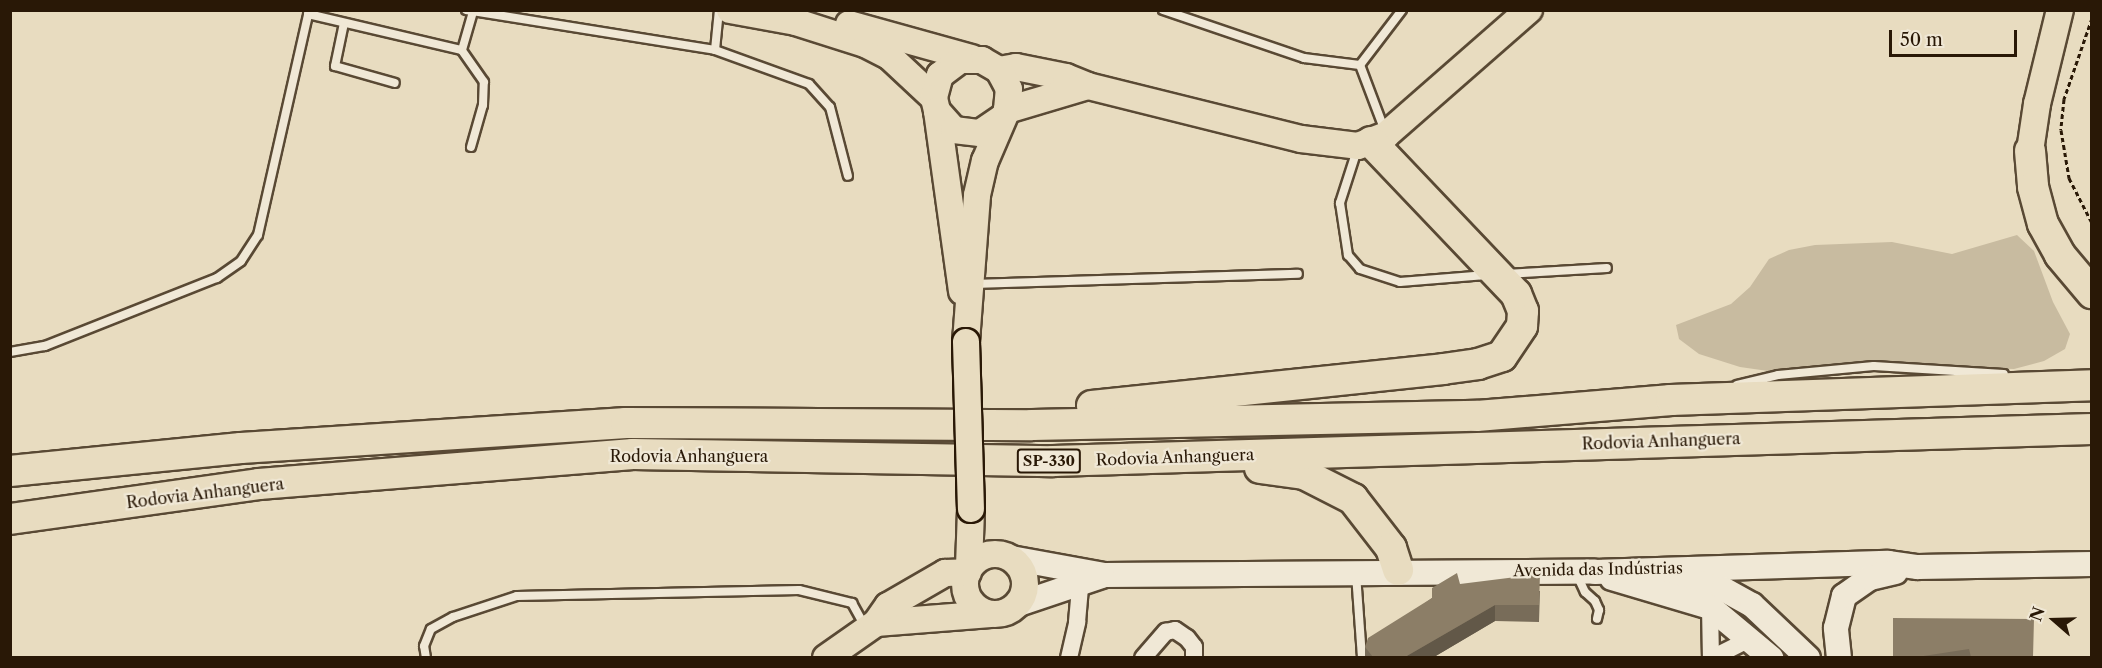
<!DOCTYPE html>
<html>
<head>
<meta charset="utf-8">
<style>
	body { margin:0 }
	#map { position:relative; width:2102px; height:668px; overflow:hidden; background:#e8dcc0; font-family:"Libre Caslon Text",serif }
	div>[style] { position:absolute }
	.green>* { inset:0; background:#c8bba0 }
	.path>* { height:3px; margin-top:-1.5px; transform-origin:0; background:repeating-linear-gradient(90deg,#291806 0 4.5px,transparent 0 7.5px) }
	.roads { filter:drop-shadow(2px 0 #594934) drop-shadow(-2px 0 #594934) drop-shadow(0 2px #594934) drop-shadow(0 -2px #594934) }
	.lane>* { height:8px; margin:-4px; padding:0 4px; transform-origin:4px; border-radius:4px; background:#f0e8d6 }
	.street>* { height:16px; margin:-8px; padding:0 8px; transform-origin:8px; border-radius:8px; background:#f0e8d6 }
	.secondary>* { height:24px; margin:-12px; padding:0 12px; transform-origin:12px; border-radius:12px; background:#f0e8d6 }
	.primary>* { height:26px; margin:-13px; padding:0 13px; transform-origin:13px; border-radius:13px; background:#e8dcc0 }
	.primary>.ring { margin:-13px; padding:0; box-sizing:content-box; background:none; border:26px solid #e8dcc0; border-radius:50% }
	.highway>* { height:30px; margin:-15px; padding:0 15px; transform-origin:15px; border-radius:15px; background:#e8dcc0 }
	.bridges { filter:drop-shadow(2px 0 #291806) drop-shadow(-2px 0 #291806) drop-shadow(0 2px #291806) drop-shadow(0 -2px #291806) }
	.primary-bridge>* { height:26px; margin:-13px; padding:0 13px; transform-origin:13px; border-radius:13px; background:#e8dcc0 }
	.wall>* { inset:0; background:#786c59 }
	.shaded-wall>* { inset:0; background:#625848 }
	.building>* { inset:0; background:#8c7e67 }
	span { translate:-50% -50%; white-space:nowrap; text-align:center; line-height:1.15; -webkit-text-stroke:4.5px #f0e8d6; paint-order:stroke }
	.shield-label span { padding:2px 4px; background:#f0e8d6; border:2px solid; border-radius:4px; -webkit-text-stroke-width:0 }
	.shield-label { font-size:15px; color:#291806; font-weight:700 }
	.street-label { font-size:16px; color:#291806 }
	.frame { position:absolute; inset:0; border:12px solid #291806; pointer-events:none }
	.north { position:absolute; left:2024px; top:590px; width:60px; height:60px; -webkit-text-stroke:4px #f0e8d6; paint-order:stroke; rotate:290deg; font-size:16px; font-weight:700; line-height:24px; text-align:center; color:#291806 }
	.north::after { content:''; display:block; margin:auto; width:21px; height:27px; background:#291806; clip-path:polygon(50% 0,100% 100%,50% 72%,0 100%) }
	.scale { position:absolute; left:1889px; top:30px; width:128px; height:27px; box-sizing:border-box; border:3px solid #291806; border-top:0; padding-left:8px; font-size:18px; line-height:21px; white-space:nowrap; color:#291806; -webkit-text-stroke:4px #f0e8d6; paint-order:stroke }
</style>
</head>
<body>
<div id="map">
	<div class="green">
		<div style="clip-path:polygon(2017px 235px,2034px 251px,2053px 302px,2070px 334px,2065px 349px,2044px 361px,2014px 369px,1921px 366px,1775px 372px,1740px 367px,1699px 354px,1679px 339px,1676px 325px,1731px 304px,1750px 287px,1769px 259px,1789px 250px,1815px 245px,1892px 242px,1952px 254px)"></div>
	</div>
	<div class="path">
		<div style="left:2092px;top:18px;width:86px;rotate:109.1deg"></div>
		<div style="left:2064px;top:99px;width:31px;rotate:96deg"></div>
		<div style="left:2061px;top:130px;width:49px;rotate:80.5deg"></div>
		<div style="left:2069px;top:178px;width:51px;rotate:62.9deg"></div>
	</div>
	<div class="roads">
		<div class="lane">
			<div style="left:466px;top:10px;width:252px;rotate:9.1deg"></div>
			<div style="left:715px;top:50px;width:40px;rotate:-84.3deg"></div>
			<div style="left:1163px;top:10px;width:149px;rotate:18.8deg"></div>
			<div style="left:1304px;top:58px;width:56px;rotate:7.1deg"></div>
			<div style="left:1360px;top:65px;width:71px;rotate:69.3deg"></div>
			<div style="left:308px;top:14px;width:158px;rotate:13.2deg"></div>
			<div style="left:344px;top:23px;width:44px;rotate:101.8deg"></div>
			<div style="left:335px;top:66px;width:62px;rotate:15.8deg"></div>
			<div style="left:715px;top:50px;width:100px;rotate:19.9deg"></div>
			<div style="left:809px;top:84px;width:31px;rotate:48deg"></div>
			<div style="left:830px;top:107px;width:71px;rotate:75.4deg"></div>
			<div style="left:1360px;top:65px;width:69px;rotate:-52.6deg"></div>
			<div style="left:471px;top:147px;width:44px;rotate:-74.1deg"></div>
			<div style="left:483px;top:105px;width:23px;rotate:-88deg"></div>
			<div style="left:484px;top:82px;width:39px;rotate:-125deg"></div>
			<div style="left:462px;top:50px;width:40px;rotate:-74deg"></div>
			<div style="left:1357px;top:150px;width:56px;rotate:107.8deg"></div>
			<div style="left:1340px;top:203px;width:53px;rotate:81.3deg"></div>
			<div style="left:1348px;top:255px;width:18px;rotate:49deg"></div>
			<div style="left:1360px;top:269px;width:42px;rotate:18deg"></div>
			<div style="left:1400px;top:282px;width:87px;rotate:-4.6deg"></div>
			<div style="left:1506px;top:274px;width:101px;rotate:-3.4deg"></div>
			<div style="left:973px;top:284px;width:325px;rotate:-1.8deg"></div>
			<div style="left:10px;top:352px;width:36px;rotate:-10deg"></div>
			<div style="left:45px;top:346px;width:185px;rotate:-21.6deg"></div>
			<div style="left:217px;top:278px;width:29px;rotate:-35deg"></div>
			<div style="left:241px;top:261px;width:31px;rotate:-57deg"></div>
			<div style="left:258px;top:235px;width:231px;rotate:-77.2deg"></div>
			<div style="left:1737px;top:385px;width:42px;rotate:-13.7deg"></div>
			<div style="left:1778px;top:375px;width:96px;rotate:-5.4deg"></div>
			<div style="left:1874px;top:366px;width:130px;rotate:3.5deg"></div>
			<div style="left:1356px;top:574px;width:84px;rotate:85.9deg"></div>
			<div style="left:1577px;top:575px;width:19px;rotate:65deg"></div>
			<div style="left:1585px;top:592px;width:13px;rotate:42deg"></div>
			<div style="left:1595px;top:601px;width:10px;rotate:66deg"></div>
			<div style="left:1599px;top:610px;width:9px;rotate:103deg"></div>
			<div style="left:426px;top:658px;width:12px;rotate:-99deg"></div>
			<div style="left:424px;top:646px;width:18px;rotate:-68deg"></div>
			<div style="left:431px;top:629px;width:25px;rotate:-29deg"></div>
			<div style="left:453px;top:617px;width:67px;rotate:-18.2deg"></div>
			<div style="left:517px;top:596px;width:282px;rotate:-1.2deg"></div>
			<div style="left:799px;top:590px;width:55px;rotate:13.8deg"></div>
			<div style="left:852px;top:603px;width:26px;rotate:61deg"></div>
		</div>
		<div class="street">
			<div style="left:1710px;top:607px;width:51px;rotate:88.9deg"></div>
			<div style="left:1069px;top:658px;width:37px;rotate:-77deg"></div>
			<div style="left:1077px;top:622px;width:38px;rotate:-85deg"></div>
			<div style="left:1143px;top:658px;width:35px;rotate:-49deg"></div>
			<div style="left:1166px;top:632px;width:9px;rotate:-13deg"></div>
			<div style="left:1175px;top:630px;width:14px;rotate:34deg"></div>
			<div style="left:1187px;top:638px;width:11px;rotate:52deg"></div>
			<div style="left:1194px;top:647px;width:11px;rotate:90deg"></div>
			<div style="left:1712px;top:658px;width:42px;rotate:-26.6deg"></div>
		</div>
		<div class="secondary">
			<div style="left:1011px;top:558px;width:95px;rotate:10.4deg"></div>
			<div style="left:1104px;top:575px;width:491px;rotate:-0.4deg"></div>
			<div style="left:1595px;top:572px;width:293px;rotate:-1.8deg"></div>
			<div style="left:1888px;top:563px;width:30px;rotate:8deg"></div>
			<div style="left:1918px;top:567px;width:174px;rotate:-1deg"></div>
			<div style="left:1675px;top:577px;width:49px;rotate:14deg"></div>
			<div style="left:1723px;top:589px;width:33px;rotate:29deg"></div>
			<div style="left:1752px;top:605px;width:77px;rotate:43.4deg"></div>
			<div style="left:1612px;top:578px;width:102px;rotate:16.5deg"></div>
			<div style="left:1710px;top:607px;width:80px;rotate:39.9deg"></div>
			<div style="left:1016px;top:605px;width:91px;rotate:-18.6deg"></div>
			<div style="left:1839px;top:658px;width:30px;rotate:-96deg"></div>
			<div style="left:1836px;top:628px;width:33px;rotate:-76deg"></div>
			<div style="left:1844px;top:596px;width:32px;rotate:-35deg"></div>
			<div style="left:1870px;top:578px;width:26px;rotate:-13deg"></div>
		</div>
		<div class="primary">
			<div style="left:730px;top:10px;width:67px;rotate:10.3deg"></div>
			<div style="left:796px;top:22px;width:72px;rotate:17.7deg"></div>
			<div style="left:865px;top:44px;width:28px;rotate:27deg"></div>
			<div style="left:890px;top:57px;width:60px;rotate:43deg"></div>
			<div style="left:849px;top:24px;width:128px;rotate:15.5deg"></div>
			<div style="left:999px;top:70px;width:17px;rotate:-10deg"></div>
			<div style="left:1016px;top:67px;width:51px;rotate:11.3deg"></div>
			<div style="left:1066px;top:77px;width:24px;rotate:22deg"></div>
			<div style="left:1088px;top:86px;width:219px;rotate:14deg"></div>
			<div style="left:1301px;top:139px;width:57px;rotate:7deg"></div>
			<div style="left:1358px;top:146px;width:30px;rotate:-21deg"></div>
			<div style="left:1386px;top:135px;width:190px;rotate:-41.2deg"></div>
			<div style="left:1007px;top:110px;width:84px;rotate:-16.5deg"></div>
			<div style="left:937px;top:111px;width:182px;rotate:82.1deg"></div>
			<div style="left:2030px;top:151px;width:48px;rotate:-81.5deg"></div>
			<div style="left:2037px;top:104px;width:97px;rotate:-76.3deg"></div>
			<div style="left:966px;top:342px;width:147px;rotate:-85.7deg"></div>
			<div style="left:977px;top:195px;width:35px;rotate:-77deg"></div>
			<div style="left:985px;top:161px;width:56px;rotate:-66.7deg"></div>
			<div style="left:1007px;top:110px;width:21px;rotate:-85deg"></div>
			<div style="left:1009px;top:89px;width:21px;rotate:-118deg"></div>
			<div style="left:999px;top:70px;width:20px;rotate:-150deg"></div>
			<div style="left:982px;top:60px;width:22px;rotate:180deg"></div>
			<div style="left:960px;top:60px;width:25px;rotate:143deg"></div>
			<div style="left:940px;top:75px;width:24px;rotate:105deg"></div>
			<div style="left:934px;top:98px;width:13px;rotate:77deg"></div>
			<div style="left:937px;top:111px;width:25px;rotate:48deg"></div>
			<div style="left:954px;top:130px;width:26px;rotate:7deg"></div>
			<div style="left:980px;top:133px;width:27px;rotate:-34deg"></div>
			<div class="ring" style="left:965px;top:554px;width:34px;height:34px"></div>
			<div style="left:969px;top:567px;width:58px;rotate:-88deg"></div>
			<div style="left:876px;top:623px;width:115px;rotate:-4.5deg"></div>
			<div style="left:826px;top:658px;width:61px;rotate:-35deg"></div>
			<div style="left:876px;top:623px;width:21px;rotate:-55deg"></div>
			<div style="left:888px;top:606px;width:66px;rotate:-30.1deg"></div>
			<div style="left:945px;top:573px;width:23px;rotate:-2deg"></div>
		</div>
		<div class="highway">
			<div style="left:2030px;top:151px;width:36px;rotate:85deg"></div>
			<div style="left:2033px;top:187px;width:38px;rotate:75deg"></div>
			<div style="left:2043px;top:224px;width:35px;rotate:61deg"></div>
			<div style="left:2060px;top:255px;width:50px;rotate:49.9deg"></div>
			<div style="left:1092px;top:406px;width:353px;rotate:-6deg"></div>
			<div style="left:1443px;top:369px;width:35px;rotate:-8deg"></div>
			<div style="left:1478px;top:364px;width:25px;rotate:-18deg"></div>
			<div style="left:1502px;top:356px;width:36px;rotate:-56deg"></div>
			<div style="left:1522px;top:326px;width:15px;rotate:-86deg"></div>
			<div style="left:1523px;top:311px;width:18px;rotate:-112deg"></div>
			<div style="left:1516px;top:294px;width:210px;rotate:-133.6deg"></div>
			<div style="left:1260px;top:468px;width:44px;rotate:7.8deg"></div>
			<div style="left:1304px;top:474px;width:55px;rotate:27deg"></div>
			<div style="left:1353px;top:499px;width:62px;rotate:52.2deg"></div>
			<div style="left:1391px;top:548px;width:23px;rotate:72deg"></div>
			<div style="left:10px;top:471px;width:232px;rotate:-5.7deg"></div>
			<div style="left:241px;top:448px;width:386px;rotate:-3.7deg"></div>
			<div style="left:626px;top:423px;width:406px;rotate:0.3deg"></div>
			<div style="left:1032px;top:425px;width:445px;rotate:-1.2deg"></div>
			<div style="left:1477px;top:416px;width:195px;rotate:-4.7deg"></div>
			<div style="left:1671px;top:400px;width:421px;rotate:-2deg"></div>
			<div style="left:10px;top:519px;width:251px;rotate:-8deg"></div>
			<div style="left:259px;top:484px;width:375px;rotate:-4.6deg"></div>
			<div style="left:633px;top:454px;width:420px;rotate:1deg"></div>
			<div style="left:1053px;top:461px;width:1039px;rotate:-1.76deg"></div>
		</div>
	</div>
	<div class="bridges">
		<div class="primary-bridge">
			<div style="left:966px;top:342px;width:167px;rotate:88.3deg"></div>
		</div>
	</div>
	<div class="wall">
		<div style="clip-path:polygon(1460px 584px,1540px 591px,1539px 622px,1495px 621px,1434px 657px,1365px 657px,1365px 647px,1432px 598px)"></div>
		<div style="clip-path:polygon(1893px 618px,2033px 657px,1893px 657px)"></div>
	</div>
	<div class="shaded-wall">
		<div style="clip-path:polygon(1495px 605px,1495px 621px,1434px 657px,1405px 657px)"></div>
	</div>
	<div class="building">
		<div style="clip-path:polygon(1457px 573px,1460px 584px,1540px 574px,1539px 605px,1495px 605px,1405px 657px,1373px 657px,1365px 647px,1368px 638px,1432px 598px,1432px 588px)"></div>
		<div style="clip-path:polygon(1893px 618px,2034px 619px,2033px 657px,1971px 657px,1969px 649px,1917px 657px,1893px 657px)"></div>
	</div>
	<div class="shield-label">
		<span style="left:1049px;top:461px">SP-330</span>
	</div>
	<div class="street-label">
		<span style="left:1661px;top:441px;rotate:-2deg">Rodovia Anhanguera</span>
		<span style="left:689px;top:456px">Rodovia Anhanguera</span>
		<span style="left:1175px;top:457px;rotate:-2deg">Rodovia Anhanguera</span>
		<span style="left:205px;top:493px;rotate:-7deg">Rodovia Anhanguera</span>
		<span style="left:1598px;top:569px;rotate:-1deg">Avenida das Indústrias</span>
	</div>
	<div class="frame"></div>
	<div class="north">N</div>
	<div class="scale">50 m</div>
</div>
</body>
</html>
